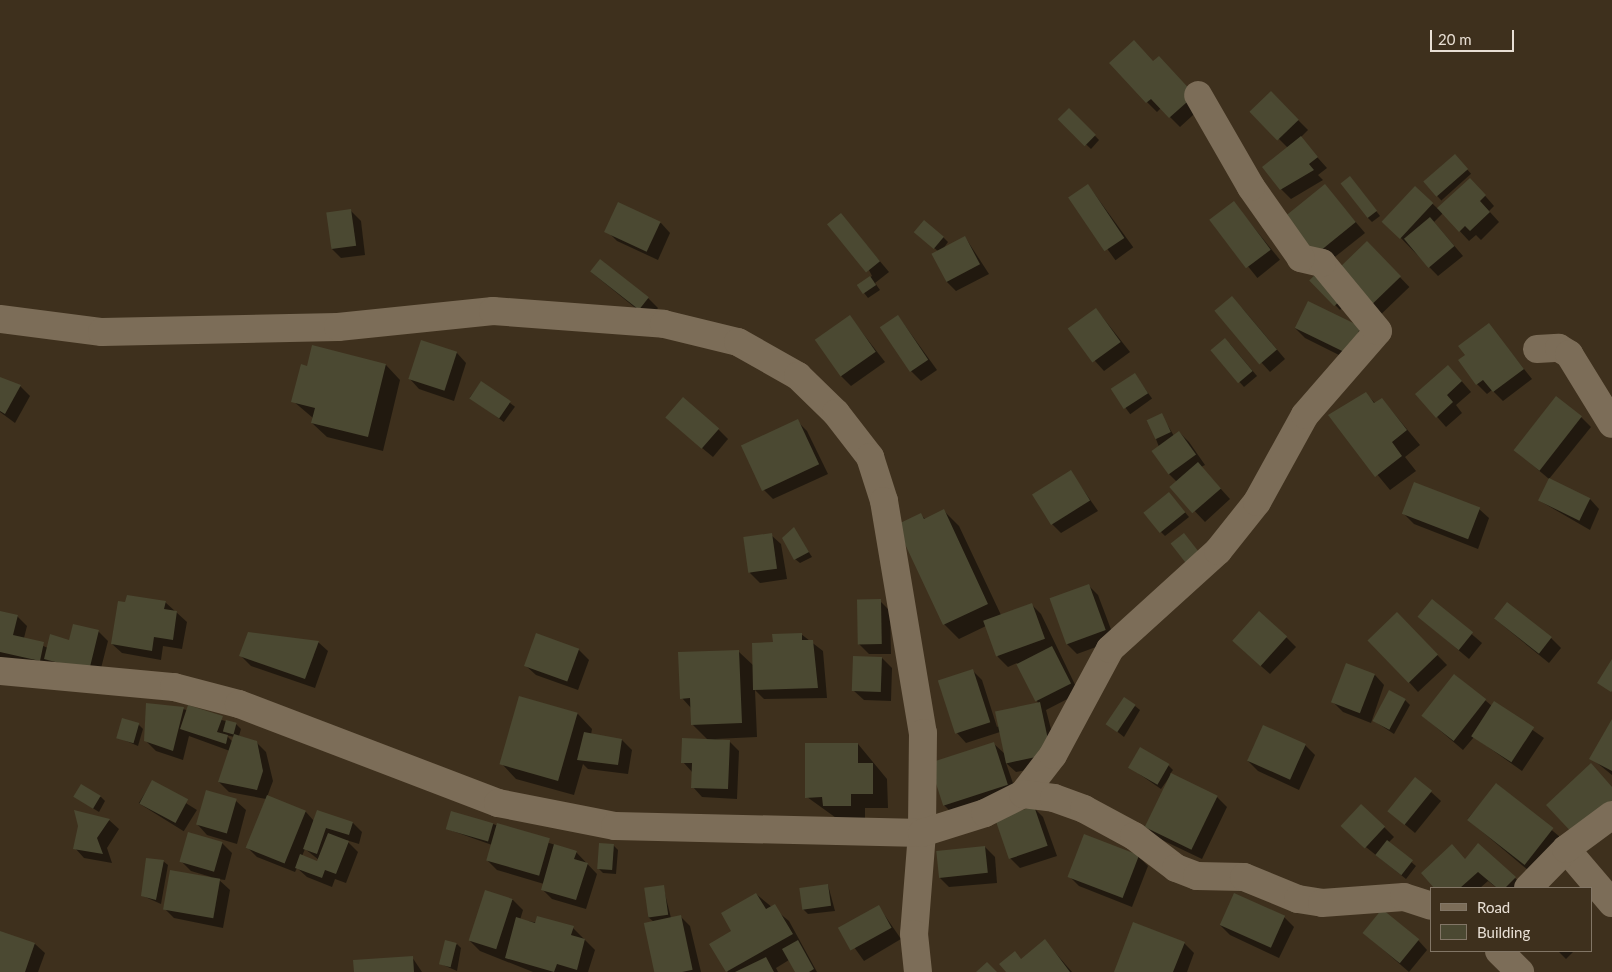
<!DOCTYPE html>
<html>
<head>
<meta charset="utf-8">
<style>
	body { margin:0 }
	#map { position:relative; width:1612px; height:972px; overflow:hidden; background:#3e301d; font-family:Lato,sans-serif }
	div>[style] { position:absolute }
	.shadow>* { inset:0; background:#0007; transform-origin:0 0 }
	.building>* { inset:0; background:#4b4932; transform-origin:0 0 }
	.street>* { height:28px; margin:-14px; padding:0 14px; transform-origin:14px; border-radius:14px; background:#7c6d58 }
	span { translate:-50% -50%; white-space:nowrap; text-align:center; line-height:1.15; -webkit-text-stroke:5px #3e301d; paint-order:stroke }
	.legend { position:absolute; left:1430px; top:887px; width:162px; height:65px; box-sizing:border-box; background:#3e301d; border:1px solid #827666; margin:0; padding:6px 9px; list-style:none; font-size:15px; color:#e8dfd4 }
	.legend li { display:flex; align-items:center; gap:10px; height:25px }
	.legend b { width:25px; border:1px solid #827666 }
	.scale { position:absolute; left:1430px; top:30px; width:84px; height:22px; box-sizing:border-box; border:2px solid #e8dfd4; border-top:0; padding-left:6px; font-size:15px; line-height:18px; white-space:nowrap; color:#e8dfd4; -webkit-text-stroke:4px #3e301d; paint-order:stroke }
</style>
</head>
<body>
<div id="map">
	<div class="shadow">
		<div style="clip-path:polygon(1154px 62px,1204px 105px,1180px 127px,1161px 108px,1157px 112px,1147px 102px)"></div>
		<div style="clip-path:polygon(1271px 93px,1308px 130px,1300px 138px,1327px 168px,1318px 175px,1323px 180px,1291px 199px,1281px 189px,1288px 148px,1252px 112px)"></div>
		<div style="clip-path:polygon(1069px 109px,1099px 140px,1091px 149px,1059px 119px)"></div>
		<div style="left:1455px;top:156px;width:24px;height:40px;rotate:48deg"></div>
		<div style="clip-path:polygon(1354px 182px,1380px 216px,1372px 222px,1368px 218px)"></div>
		<div style="left:1088px;top:185px;width:77px;height:22px;rotate:54deg"></div>
		<div style="clip-path:polygon(1325px 186px,1365px 233px,1321px 268px)"></div>
		<div style="clip-path:polygon(1415px 187px,1438px 209px,1480px 190px,1494px 206px,1489px 211px,1499px 222px,1481px 240px,1476px 235px,1469px 241px,1443px 213px,1434px 222px,1463px 256px,1438px 276px,1393px 230px)"></div>
		<div style="left:1234px;top:203px;width:73px;height:29px;rotate:51deg"></div>
		<div style="clip-path:polygon(351px 211px,361px 221px,365px 255px,341px 258px,331px 248px)"></div>
		<div style="clip-path:polygon(841px 215px,889px 272px,875px 283px,880px 290px,868px 298px,858px 285px,872px 276px)"></div>
		<div style="clip-path:polygon(661px 223px,670px 233px,658px 260px,617px 241px,607px 231px)"></div>
		<div style="clip-path:polygon(920px 237px,943px 237px,948px 242px,943px 249px,965px 237px,989px 274px,956px 291px,946px 281px,938px 251px)"></div>
		<div style="left:1367px;top:243px;width:61px;height:43px;rotate:46deg"></div>
		<div style="clip-path:polygon(591px 272px,648px 298px,658px 308px,649px 319px)"></div>
		<div style="clip-path:polygon(1311px 280px,1348px 301px,1340px 310px)"></div>
		<div style="clip-path:polygon(1242px 308px,1285px 359px,1270px 372px,1261px 362px)"></div>
		<div style="clip-path:polygon(1096px 309px,1130px 352px,1104px 371px,1095px 361px)"></div>
		<div style="clip-path:polygon(898px 316px,937px 370px,921px 381px,911px 371px)"></div>
		<div style="clip-path:polygon(850px 317px,885px 362px,851px 386px,841px 376px)"></div>
		<div style="clip-path:polygon(1489px 325px,1532px 379px,1503px 401px,1492px 390px,1487px 394px,1477px 384px,1467px 355px)"></div>
		<div style="clip-path:polygon(1295px 328px,1360px 328px,1370px 338px,1357px 364px,1305px 338px)"></div>
		<div style="clip-path:polygon(422px 342px,457px 353px,466px 363px,454px 401px,419px 389px,410px 379px)"></div>
		<div style="clip-path:polygon(1230px 344px,1257px 376px,1244px 387px,1212px 351px)"></div>
		<div style="clip-path:polygon(386px 365px,400px 380px,383px 451px,327px 437px,312px 423px,313px 418px,293px 401px,308px 368px)"></div>
		<div style="left:1135px;top:375px;width:29px;height:27px;rotate:54deg"></div>
		<div style="clip-path:polygon(1458px 377px,1471px 392px,1456px 405px,1462px 413px,1446px 427px,1417px 394px)"></div>
		<div style="clip-path:polygon(0 379px,20px 386px,30px 396px,15px 423px,0 412px)"></div>
		<div style="left:481px;top:382px;width:42px;height:19px;rotate:36deg"></div>
		<div style="clip-path:polygon(1366px 394px,1376px 404px,1382px 399px,1420px 445px,1405px 457px,1416px 471px,1390px 490px,1329px 416px)"></div>
		<div style="clip-path:polygon(1161px 414px,1174px 436px,1179px 432px,1189px 442px,1205px 465px,1201px 467px,1230px 499px,1205px 522px,1172px 487px,1177px 482px,1169px 474px,1156px 439px)"></div>
		<div style="clip-path:polygon(1581px 417px,1591px 427px,1549px 479px,1515px 450px)"></div>
		<div style="clip-path:polygon(797px 421px,807px 431px,828px 474px,773px 499px,763px 489px,743px 446px)"></div>
		<div style="clip-path:polygon(678px 428px,718px 429px,728px 439px,713px 457px)"></div>
		<div style="clip-path:polygon(1070px 471px,1098px 511px,1061px 533px,1051px 523px)"></div>
		<div style="clip-path:polygon(1550px 480px,1590px 499px,1599px 509px,1590px 530px,1540px 501px)"></div>
		<div style="clip-path:polygon(1415px 484px,1479px 509px,1489px 518px,1478px 549px,1414px 524px,1404px 514px)"></div>
		<div style="clip-path:polygon(1173px 498px,1189px 517px,1165px 536px,1161px 532px)"></div>
		<div style="clip-path:polygon(944px 511px,959px 526px,1001px 615px,1031px 604px,1041px 614px,1079px 693px,1046px 710px,1060px 764px,1016px 772px,1006px 763px,1017px 795px,953px 814px,943px 804px,993px 743px,1005px 754px,1000px 732px,966px 743px,957px 733px,972px 670px,982px 680px,997px 727px,1038px 703px,1017px 663px,1008px 667px,998px 657px,986px 626px,959px 639px,944px 624px,921px 515px,925px 519px)"></div>
		<div style="clip-path:polygon(794px 529px,812px 557px,800px 563px,795px 559px)"></div>
		<div style="clip-path:polygon(771px 535px,781px 544px,787px 579px,760px 583px,750px 573px)"></div>
		<div style="clip-path:polygon(1088px 585px,1098px 595px,1115px 640px,1077px 654px,1067px 644px)"></div>
		<div style="clip-path:polygon(880px 601px,890px 611px,891px 654px,869px 654px,859px 644px)"></div>
		<div style="clip-path:polygon(1433px 601px,1482px 643px,1469px 659px,1430px 626px)"></div>
		<div style="clip-path:polygon(165px 602px,187px 622px,182px 649px,163px 646px,161px 660px,122px 653px,112px 644px)"></div>
		<div style="clip-path:polygon(0 612px,17px 616px,27px 626px,24px 638px,48px 648px,98px 631px,108px 641px,98px 680px,0 659px)"></div>
		<div style="clip-path:polygon(1397px 614px,1447px 665px,1418px 692px,1409px 682px)"></div>
		<div style="clip-path:polygon(1495px 619px,1551px 638px,1561px 648px,1549px 663px)"></div>
		<div style="clip-path:polygon(801px 634px,823px 651px,827px 698px,764px 699px,755px 690px,757px 737px,715px 739px,729px 741px,739px 751px,737px 799px,702px 797px,693px 787px,693px 773px,683px 762px,708px 740px,692px 724px,691px 708px,682px 698px,739px 652px,754px 666px,774px 644px)"></div>
		<div style="clip-path:polygon(537px 635px,579px 650px,589px 660px,578px 690px,536px 675px,526px 666px)"></div>
		<div style="clip-path:polygon(1286px 637px,1296px 647px,1270px 674px,1244px 651px)"></div>
		<div style="clip-path:polygon(318px 642px,328px 651px,315px 688px,251px 666px,241px 656px)"></div>
		<div style="clip-path:polygon(882px 658px,892px 668px,891px 701px,864px 700px,854px 691px)"></div>
		<div style="clip-path:polygon(1375px 675px,1384px 685px,1371px 723px,1343px 712px,1333px 702px)"></div>
		<div style="clip-path:polygon(1455px 675px,1492px 706px,1494px 703px,1544px 738px,1522px 771px,1474px 737px,1463px 750px,1423px 716px)"></div>
		<div style="clip-path:polygon(1405px 700px,1410px 705px,1394px 734px,1374px 721px)"></div>
		<div style="clip-path:polygon(1135px 706px,1140px 710px,1124px 737px,1109px 725px)"></div>
		<div style="clip-path:polygon(evenodd,183px 709px,236px 724px,241px 729px,239px 736px,256px 742px,266px 752px,273px 781px,267px 797px,306px 812px,314px 821px,353px 823px,362px 832px,359px 844px,346px 840px,358px 852px,346px 883px,335px 879px,332px 887px,307px 877px,297px 868px,295px 872px,257px 857px,247px 847px,266px 799px,229px 792px,219px 782px,230px 751px,189px 736px,183px 760px,156px 751px,146px 741px,183px 709px,226px 735px,234px 737px,233px 742px,226px 735px,183px 709px,305px 849px,319px 860px,318px 862px,302px 856px,305px 849px)"></div>
		<div style="clip-path:polygon(578px 714px,592px 729px,591px 735px,622px 740px,632px 750px,628px 774px,588px 769px,583px 764px,574px 795px,516px 779px,502px 764px)"></div>
		<div style="clip-path:polygon(1612px 721px,1612px 775px,1591px 758px)"></div>
		<div style="clip-path:polygon(138px 724px,143px 729px,138px 746px,117px 737px)"></div>
		<div style="clip-path:polygon(858px 744px,887px 779px,888px 808px,865px 808px,865px 820px,839px 820px,807px 797px)"></div>
		<div style="clip-path:polygon(1305px 745px,1315px 755px,1299px 790px,1258px 771px,1248px 761px)"></div>
		<div style="clip-path:polygon(1168px 765px,1173px 770px,1170px 774px,1217px 797px,1227px 807px,1202px 859px,1156px 837px,1147px 827px,1171px 775px,1161px 789px,1129px 767px)"></div>
		<div style="left:152px;top:782px;width:53px;height:25px;rotate:32deg"></div>
		<div style="left:1497px;top:784px;width:85px;height:46px;rotate:40deg"></div>
		<div style="clip-path:polygon(1431px 792px,1441px 801px,1415px 833px,1389px 811px)"></div>
		<div style="clip-path:polygon(75px 797px,101px 797px,105px 801px,99px 812px)"></div>
		<div style="clip-path:polygon(236px 801px,246px 810px,237px 844px,207px 835px,198px 825px)"></div>
		<div style="clip-path:polygon(1033px 807px,1043px 817px,1057px 856px,1020px 868px,1010px 858px)"></div>
		<div style="clip-path:polygon(109px 820px,119px 829px,107px 848px,112px 863px,84px 858px,75px 848px)"></div>
		<div style="clip-path:polygon(493px 824px,576px 852px,597px 874px,586px 909px,552px 899px,542px 889px,544px 884px,497px 870px,487px 860px,492px 845px,447px 829px)"></div>
		<div style="clip-path:polygon(1384px 827px,1394px 837px,1388px 843px,1416px 866px,1406px 879px,1352px 836px)"></div>
		<div style="clip-path:polygon(222px 843px,232px 853px,225px 880px,218px 879px,230px 890px,223px 928px,174px 918px,164px 908px,211px 877px,191px 871px,181px 861px)"></div>
		<div style="clip-path:polygon(613px 845px,618px 850px,616px 874px,603px 873px,598px 868px)"></div>
		<div style="clip-path:polygon(985px 847px,995px 857px,997px 883px,949px 887px,939px 877px)"></div>
		<div style="clip-path:polygon(1138px 856px,1148px 866px,1132px 907px,1079px 886px,1069px 876px)"></div>
		<div style="clip-path:polygon(1466px 860px,1515px 878px,1525px 887px,1497px 888px,1488px 881px,1480px 888px,1436px 888px,1422px 873px)"></div>
		<div style="clip-path:polygon(163px 861px,168px 865px,161px 904px,143px 896px)"></div>
		<div style="clip-path:polygon(828px 885px,835px 911px,808px 914px,803px 909px)"></div>
		<div style="clip-path:polygon(663px 886px,671px 918px,680px 916px,690px 926px,701px 972px,656px 972px,645px 924px,654px 922px,648px 917px)"></div>
		<div style="clip-path:polygon(486px 892px,513px 900px,523px 910px,520px 920px,573px 928px,595px 950px,588px 972px,533px 972px,480px 951px,470px 941px)"></div>
		<div style="clip-path:polygon(756px 894px,789px 921px,817px 972px,797px 972px,789px 960px,776px 968px,778px 972px,728px 972px,711px 944px,733px 931px)"></div>
		<div style="clip-path:polygon(879px 907px,901px 939px,864px 961px,841px 929px)"></div>
		<div style="clip-path:polygon(1284px 917px,1294px 927px,1279px 958px,1230px 935px,1220px 925px)"></div>
		<div style="clip-path:polygon(0 932px,35px 944px,45px 953px,38px 972px,0 972px)"></div>
		<div style="clip-path:polygon(1364px 933px,1418px 940px,1427px 950px,1409px 972px)"></div>
		<div style="clip-path:polygon(1045px 941px,1072px 972px,1008px 972px,1022px 960px)"></div>
		<div style="clip-path:polygon(1184px 943px,1194px 953px,1187px 972px,1115px 972px)"></div>
		<div style="clip-path:polygon(457px 944px,461px 948px,457px 971px,441px 964px)"></div>
		<div style="clip-path:polygon(1558px 951px,1574px 951px,1566px 959px)"></div>
		<div style="clip-path:polygon(412px 957px,422px 972px,355px 972px)"></div>
	</div>
	<div class="building">
		<div style="clip-path:polygon(1134px 40px,1153px 61px,1159px 56px,1195px 95px,1169px 118px,1151px 99px,1146px 103px,1109px 63px)"></div>
		<div style="left:1271px;top:91px;width:40px;height:30px;rotate:46deg"></div>
		<div style="left:1069px;top:108px;width:38px;height:16px;rotate:45deg"></div>
		<div style="clip-path:polygon(1301px 136px,1318px 157px,1309px 164px,1314px 170px,1280px 190px,1262px 167px)"></div>
		<div style="left:1455px;top:154px;width:20px;height:42px;rotate:49deg"></div>
		<div style="left:1350px;top:176px;width:44px;height:12px;rotate:52deg"></div>
		<div style="clip-path:polygon(1470px 178px,1486px 195px,1480px 201px,1490px 212px,1470px 231px,1465px 226px,1459px 232px,1437px 208px)"></div>
		<div style="left:1088px;top:184px;width:65px;height:24px;rotate:56deg"></div>
		<div style="left:1325px;top:184px;width:49px;height:58px;rotate:51deg"></div>
		<div style="left:1415px;top:186px;width:25px;height:49px;rotate:43deg"></div>
		<div style="left:1234px;top:201px;width:61px;height:31px;rotate:53deg"></div>
		<div style="left:618px;top:202px;width:47px;height:33px;rotate:25deg"></div>
		<div style="left:351px;top:209px;width:37px;height:25px;rotate:82deg"></div>
		<div style="left:841px;top:213px;width:62px;height:18px;rotate:51deg"></div>
		<div style="left:1430px;top:217px;width:38px;height:34px;rotate:50deg"></div>
		<div style="left:924px;top:220px;width:26px;height:16px;rotate:40deg"></div>
		<div style="left:965px;top:236px;width:32px;height:38px;rotate:62deg"></div>
		<div style="left:1367px;top:241px;width:49px;height:46px;rotate:46deg"></div>
		<div style="left:600px;top:259px;width:62px;height:16px;rotate:38deg"></div>
		<div style="left:1320px;top:270px;width:36px;height:15px;rotate:46deg"></div>
		<div style="left:870px;top:276px;width:11px;height:16px;rotate:56deg"></div>
		<div style="left:1232px;top:296px;width:70px;height:23px;rotate:50deg"></div>
		<div style="left:1308px;top:301px;width:59px;height:30px;rotate:26deg"></div>
		<div style="left:1096px;top:308px;width:42px;height:35px;rotate:54deg"></div>
		<div style="left:850px;top:315px;width:45px;height:43px;rotate:55deg"></div>
		<div style="left:898px;top:315px;width:54px;height:22px;rotate:56deg"></div>
		<div style="clip-path:polygon(1489px 323px,1524px 369px,1493px 392px,1483px 380px,1476px 385px,1458px 360px,1465px 355px,1458px 346px)"></div>
		<div style="left:1225px;top:338px;width:43px;height:19px;rotate:50deg"></div>
		<div style="left:421px;top:340px;width:38px;height:41px;rotate:18deg"></div>
		<div style="clip-path:polygon(312px 345px,386px 364px,368px 437px,311px 423px,315px 408px,291px 402px,301px 364px,307px 366px)"></div>
		<div style="clip-path:polygon(1448px 365px,1462px 381px,1447px 395px,1453px 402px,1436px 418px,1415px 394px)"></div>
		<div style="left:1135px;top:373px;width:24px;height:29px;rotate:57deg"></div>
		<div style="clip-path:polygon(0 377px,21px 385px,5px 414px,0 411px)"></div>
		<div style="left:481px;top:381px;width:36px;height:21px;rotate:34deg"></div>
		<div style="clip-path:polygon(1366px 392px,1374px 403px,1382px 398px,1407px 430px,1392px 442px,1402px 456px,1375px 477px,1328px 415px)"></div>
		<div style="left:1556px;top:396px;width:33px;height:69px;rotate:38deg"></div>
		<div style="left:683px;top:397px;width:48px;height:27px;rotate:41deg"></div>
		<div style="left:1162px;top:413px;width:21px;height:17px;rotate:65deg"></div>
		<div style="left:798px;top:419px;width:50px;height:63px;rotate:65deg"></div>
		<div style="left:1179px;top:431px;width:29px;height:34px;rotate:54deg"></div>
		<div style="left:1198px;top:462px;width:35px;height:38px;rotate:49deg"></div>
		<div style="left:1071px;top:470px;width:36px;height:46px;rotate:58deg"></div>
		<div style="left:1549px;top:478px;width:46px;height:25px;rotate:26deg"></div>
		<div style="left:1414px;top:482px;width:71px;height:34px;rotate:21deg"></div>
		<div style="left:1169px;top:492px;width:26px;height:33px;rotate:51deg"></div>
		<div style="clip-path:polygon(944px 509px,988px 604px,943px 625px,896px 525px,921px 513px,924px 519px)"></div>
		<div style="clip-path:polygon(794px 527px,809px 552px,794px 560px,782px 538px)"></div>
		<div style="left:772px;top:533px;width:36px;height:29px;rotate:82deg"></div>
		<div style="left:1184px;top:533px;width:33px;height:17px;rotate:52deg"></div>
		<div style="left:1089px;top:584px;width:49px;height:42px;rotate:70deg"></div>
		<div style="clip-path:polygon(127px 595px,166px 601px,164px 609px,177px 611px,173px 640px,154px 637px,152px 651px,111px 644px,118px 601px,125px 602px)"></div>
		<div style="left:881px;top:599px;width:45px;height:24px;rotate:89deg"></div>
		<div style="left:1432px;top:599px;width:53px;height:23px;rotate:39deg"></div>
		<div style="left:1507px;top:602px;width:57px;height:21px;rotate:38deg"></div>
		<div style="left:1032px;top:603px;width:38px;height:52px;rotate:70deg"></div>
		<div style="clip-path:polygon(0 611px,18px 615px,13px 635px,44px 642px,40px 661px,0 652px)"></div>
		<div style="left:1259px;top:611px;width:38px;height:40px;rotate:42deg"></div>
		<div style="left:1397px;top:612px;width:59px;height:41px;rotate:46deg"></div>
		<div style="clip-path:polygon(73px 624px,99px 630px,89px 671px,44px 659px,50px 634px,69px 640px)"></div>
		<div style="clip-path:polygon(248px 632px,319px 641px,305px 679px,239px 656px)"></div>
		<div style="left:536px;top:633px;width:46px;height:35px;rotate:20deg"></div>
		<div style="clip-path:polygon(802px 633px,802px 640px,813px 640px,818px 688px,753px 690px,752px 643px,773px 642px,772px 634px)"></div>
		<div style="left:1052px;top:646px;width:42px;height:40px;rotate:63deg"></div>
		<div style="clip-path:polygon(739px 650px,742px 723px,691px 725px,690px 698px,680px 699px,678px 652px)"></div>
		<div style="left:853px;top:656px;width:29px;height:35px;rotate:2deg"></div>
		<div style="clip-path:polygon(1612px 659px,1612px 691px,1611px 692px,1597px 683px)"></div>
		<div style="left:1346px;top:663px;width:31px;height:42px;rotate:21deg"></div>
		<div style="left:973px;top:669px;width:56px;height:37px;rotate:72deg"></div>
		<div style="left:1454px;top:674px;width:41px;height:53px;rotate:38deg"></div>
		<div style="left:1389px;top:690px;width:19px;height:35px;rotate:28deg"></div>
		<div style="left:519px;top:696px;width:61px;height:71px;rotate:16deg"></div>
		<div style="left:1124px;top:697px;width:14px;height:33px;rotate:34deg"></div>
		<div style="left:1494px;top:701px;width:48px;height:42px;rotate:33deg"></div>
		<div style="left:1040px;top:702px;width:53px;height:46px;rotate:78deg"></div>
		<div style="clip-path:polygon(146px 703px,184px 707px,173px 751px,144px 741px)"></div>
		<div style="clip-path:polygon(188px 705px,223px 716px,217px 732px,228px 735px,226px 744px,180px 729px)"></div>
		<div style="left:122px;top:718px;width:18px;height:21px;rotate:16deg"></div>
		<div style="clip-path:polygon(1612px 719px,1612px 771px,1589px 759px)"></div>
		<div style="left:226px;top:720px;width:11px;height:12px;rotate:15deg"></div>
		<div style="left:1263px;top:725px;width:47px;height:39px;rotate:24deg"></div>
		<div style="clip-path:polygon(584px 732px,622px 739px,618px 765px,577px 760px)"></div>
		<div style="clip-path:polygon(234px 734px,257px 741px,263px 771px,257px 790px,218px 782px)"></div>
		<div style="clip-path:polygon(682px 738px,730px 740px,728px 789px,691px 788px,692px 763px,681px 763px)"></div>
		<div style="left:994px;top:742px;width:45px;height:68px;rotate:72deg"></div>
		<div style="clip-path:polygon(805px 743px,858px 743px,858px 763px,873px 763px,873px 794px,851px 794px,851px 806px,823px 806px,822px 797px,805px 798px)"></div>
		<div style="left:1140px;top:747px;width:34px;height:24px;rotate:30deg"></div>
		<div style="clip-path:polygon(1591px 763px,1612px 787px,1612px 804px,1576px 837px,1546px 805px)"></div>
		<div style="left:1171px;top:773px;width:52px;height:60px;rotate:26deg"></div>
		<div style="left:1415px;top:777px;width:22px;height:44px;rotate:39deg"></div>
		<div style="left:152px;top:780px;width:41px;height:27px;rotate:28deg"></div>
		<div style="left:1496px;top:783px;width:73px;height:47px;rotate:38deg"></div>
		<div style="left:81px;top:784px;width:23px;height:15px;rotate:31deg"></div>
		<div style="left:206px;top:790px;width:32px;height:36px;rotate:16deg"></div>
		<div style="left:267px;top:795px;width:42px;height:57px;rotate:22deg"></div>
		<div style="left:1361px;top:804px;width:33px;height:30px;rotate:43deg"></div>
		<div style="left:1034px;top:806px;width:42px;height:41px;rotate:71deg"></div>
		<div style="clip-path:polygon(74px 810px,110px 819px,97px 838px,103px 854px,73px 849px,78px 826px)"></div>
		<div style="clip-path:polygon(317px 810px,353px 822px,349px 835px,326px 828px,317px 854px,303px 849px)"></div>
		<div style="left:451px;top:811px;width:44px;height:19px;rotate:16deg"></div>
		<div style="left:497px;top:823px;width:55px;height:39px;rotate:16deg"></div>
		<div style="left:188px;top:832px;width:36px;height:31px;rotate:16deg"></div>
		<div style="clip-path:polygon(328px 833px,349px 841px,336px 874px,325px 870px,322px 878px,295px 868px,300px 854px,317px 861px)"></div>
		<div style="left:1084px;top:834px;width:59px;height:46px;rotate:21deg"></div>
		<div style="left:1387px;top:840px;width:33px;height:19px;rotate:38deg"></div>
		<div style="left:599px;top:843px;width:15px;height:26px;rotate:4deg"></div>
		<div style="clip-path:polygon(1478px 843px,1516px 877px,1505px 888px,1497px 888px,1478px 872px,1460px 888px,1434px 888px,1421px 873px,1452px 844px,1465px 859px)"></div>
		<div style="clip-path:polygon(554px 844px,577px 851px,574px 859px,588px 863px,576px 900px,541px 890px)"></div>
		<div style="left:985px;top:846px;width:27px;height:49px;rotate:84deg"></div>
		<div style="clip-path:polygon(146px 858px,164px 860px,156px 900px,141px 896px)"></div>
		<div style="left:170px;top:870px;width:51px;height:40px;rotate:10deg"></div>
		<div style="left:828px;top:884px;width:22px;height:29px;rotate:82deg"></div>
		<div style="left:664px;top:885px;width:30px;height:20px;rotate:82deg"></div>
		<div style="left:485px;top:890px;width:29px;height:53px;rotate:18deg"></div>
		<div style="clip-path:polygon(756px 893px,766px 909px,775px 904px,793px 934px,726px 972px,709px 944px,731px 931px,721px 913px)"></div>
		<div style="left:1234px;top:893px;width:56px;height:35px;rotate:24deg"></div>
		<div style="left:879px;top:905px;width:26px;height:47px;rotate:61deg"></div>
		<div style="left:1382px;top:909px;width:48px;height:31px;rotate:39deg"></div>
		<div style="left:681px;top:915px;width:56px;height:38px;rotate:78deg"></div>
		<div style="clip-path:polygon(537px 916px,574px 926px,571px 935px,585px 939px,577px 970px,557px 964px,554px 972px,505px 958px,516px 917px,535px 923px)"></div>
		<div style="clip-path:polygon(1133px 922px,1185px 942px,1173px 972px,1114px 972px)"></div>
		<div style="clip-path:polygon(0 931px,35px 943px,25px 972px,0 972px)"></div>
		<div style="clip-path:polygon(1045px 939px,1070px 972px,1006px 972px,999px 964px,1015px 951px,1021px 959px)"></div>
		<div style="left:445px;top:940px;width:12px;height:25px;rotate:14deg"></div>
		<div style="clip-path:polygon(798px 940px,814px 969px,809px 972px,795px 972px,782px 949px)"></div>
		<div style="clip-path:polygon(413px 956px,414px 972px,354px 972px,353px 960px)"></div>
		<div style="clip-path:polygon(766px 957px,774px 972px,735px 972px)"></div>
		<div style="clip-path:polygon(987px 962px,997px 972px,976px 972px)"></div>
	</div>
	<div class="street">
		<div style="left:0;top:319px;width:103px;rotate:7.3deg"></div>
		<div style="left:102px;top:332px;width:236px;rotate:-1.2deg"></div>
		<div style="left:338px;top:327px;width:156px;rotate:-5.9deg"></div>
		<div style="left:493px;top:311px;width:171px;rotate:4.3deg"></div>
		<div style="left:664px;top:324px;width:76px;rotate:13.7deg"></div>
		<div style="left:738px;top:342px;width:69px;rotate:29.5deg"></div>
		<div style="left:798px;top:376px;width:53px;rotate:44.2deg"></div>
		<div style="left:836px;top:413px;width:56px;rotate:52.3deg"></div>
		<div style="left:870px;top:457px;width:46px;rotate:72.3deg"></div>
		<div style="left:884px;top:501px;width:235px;rotate:80.5deg"></div>
		<div style="left:923px;top:733px;width:100px;rotate:90.6deg"></div>
		<div style="left:922px;top:833px;width:101px;rotate:94.5deg"></div>
		<div style="left:914px;top:934px;width:38px;rotate:84deg"></div>
		<div style="left:1537px;top:349px;width:22px;rotate:-3deg"></div>
		<div style="left:1559px;top:348px;width:12px;rotate:31deg"></div>
		<div style="left:1569px;top:354px;width:82px;rotate:58.4deg"></div>
		<div style="left:0;top:671px;width:175px;rotate:5.3deg"></div>
		<div style="left:174px;top:687px;width:67px;rotate:14.7deg"></div>
		<div style="left:239px;top:704px;width:277px;rotate:20.9deg"></div>
		<div style="left:498px;top:803px;width:119px;rotate:11.1deg"></div>
		<div style="left:615px;top:826px;width:307px;rotate:1.3deg"></div>
		<div style="left:922px;top:833px;width:66px;rotate:-17.6deg"></div>
		<div style="left:985px;top:813px;width:42px;rotate:-26.6deg"></div>
		<div style="left:1023px;top:794px;width:49px;rotate:-52.4deg"></div>
		<div style="left:1053px;top:755px;width:120px;rotate:-61.7deg"></div>
		<div style="left:1110px;top:649px;width:146px;rotate:-42.2deg"></div>
		<div style="left:1218px;top:551px;width:63px;rotate:-51.5deg"></div>
		<div style="left:1257px;top:502px;width:99px;rotate:-61.1deg"></div>
		<div style="left:1305px;top:415px;width:111px;rotate:-49deg"></div>
		<div style="left:1378px;top:331px;width:88px;rotate:-129.5deg"></div>
		<div style="left:1322px;top:263px;width:22px;rotate:-167deg"></div>
		<div style="left:1301px;top:258px;width:87px;rotate:-125.2deg"></div>
		<div style="left:1251px;top:187px;width:106px;rotate:-119.9deg"></div>
		<div style="left:1023px;top:794px;width:31px;rotate:7deg"></div>
		<div style="left:1054px;top:798px;width:32px;rotate:20deg"></div>
		<div style="left:1084px;top:809px;width:57px;rotate:28.4deg"></div>
		<div style="left:1134px;top:836px;width:53px;rotate:37.3deg"></div>
		<div style="left:1176px;top:868px;width:22px;rotate:21deg"></div>
		<div style="left:1197px;top:876px;width:47px;rotate:1.2deg"></div>
		<div style="left:1244px;top:877px;width:58px;rotate:22.2deg"></div>
		<div style="left:1298px;top:899px;width:24px;rotate:9deg"></div>
		<div style="left:1322px;top:903px;width:82px;rotate:-4.2deg"></div>
		<div style="left:1404px;top:897px;width:28px;rotate:18deg"></div>
		<div style="left:1566px;top:849px;width:71px;rotate:49.6deg"></div>
		<div style="left:1528px;top:888px;width:54px;rotate:-45.7deg"></div>
		<div style="left:1566px;top:849px;width:57px;rotate:-36.5deg"></div>
		<div style="left:1499px;top:951px;width:30px;rotate:45deg"></div>
	</div>
	<ul class="legend">
	<li><b style="height:6px;background:#7c6d58"></b>Road</li>
	<li><b style="height:14px;background:#4b4932"></b>Building</li>
	</ul>
	<div class="scale">20 m</div>
</div>
</body>
</html>
